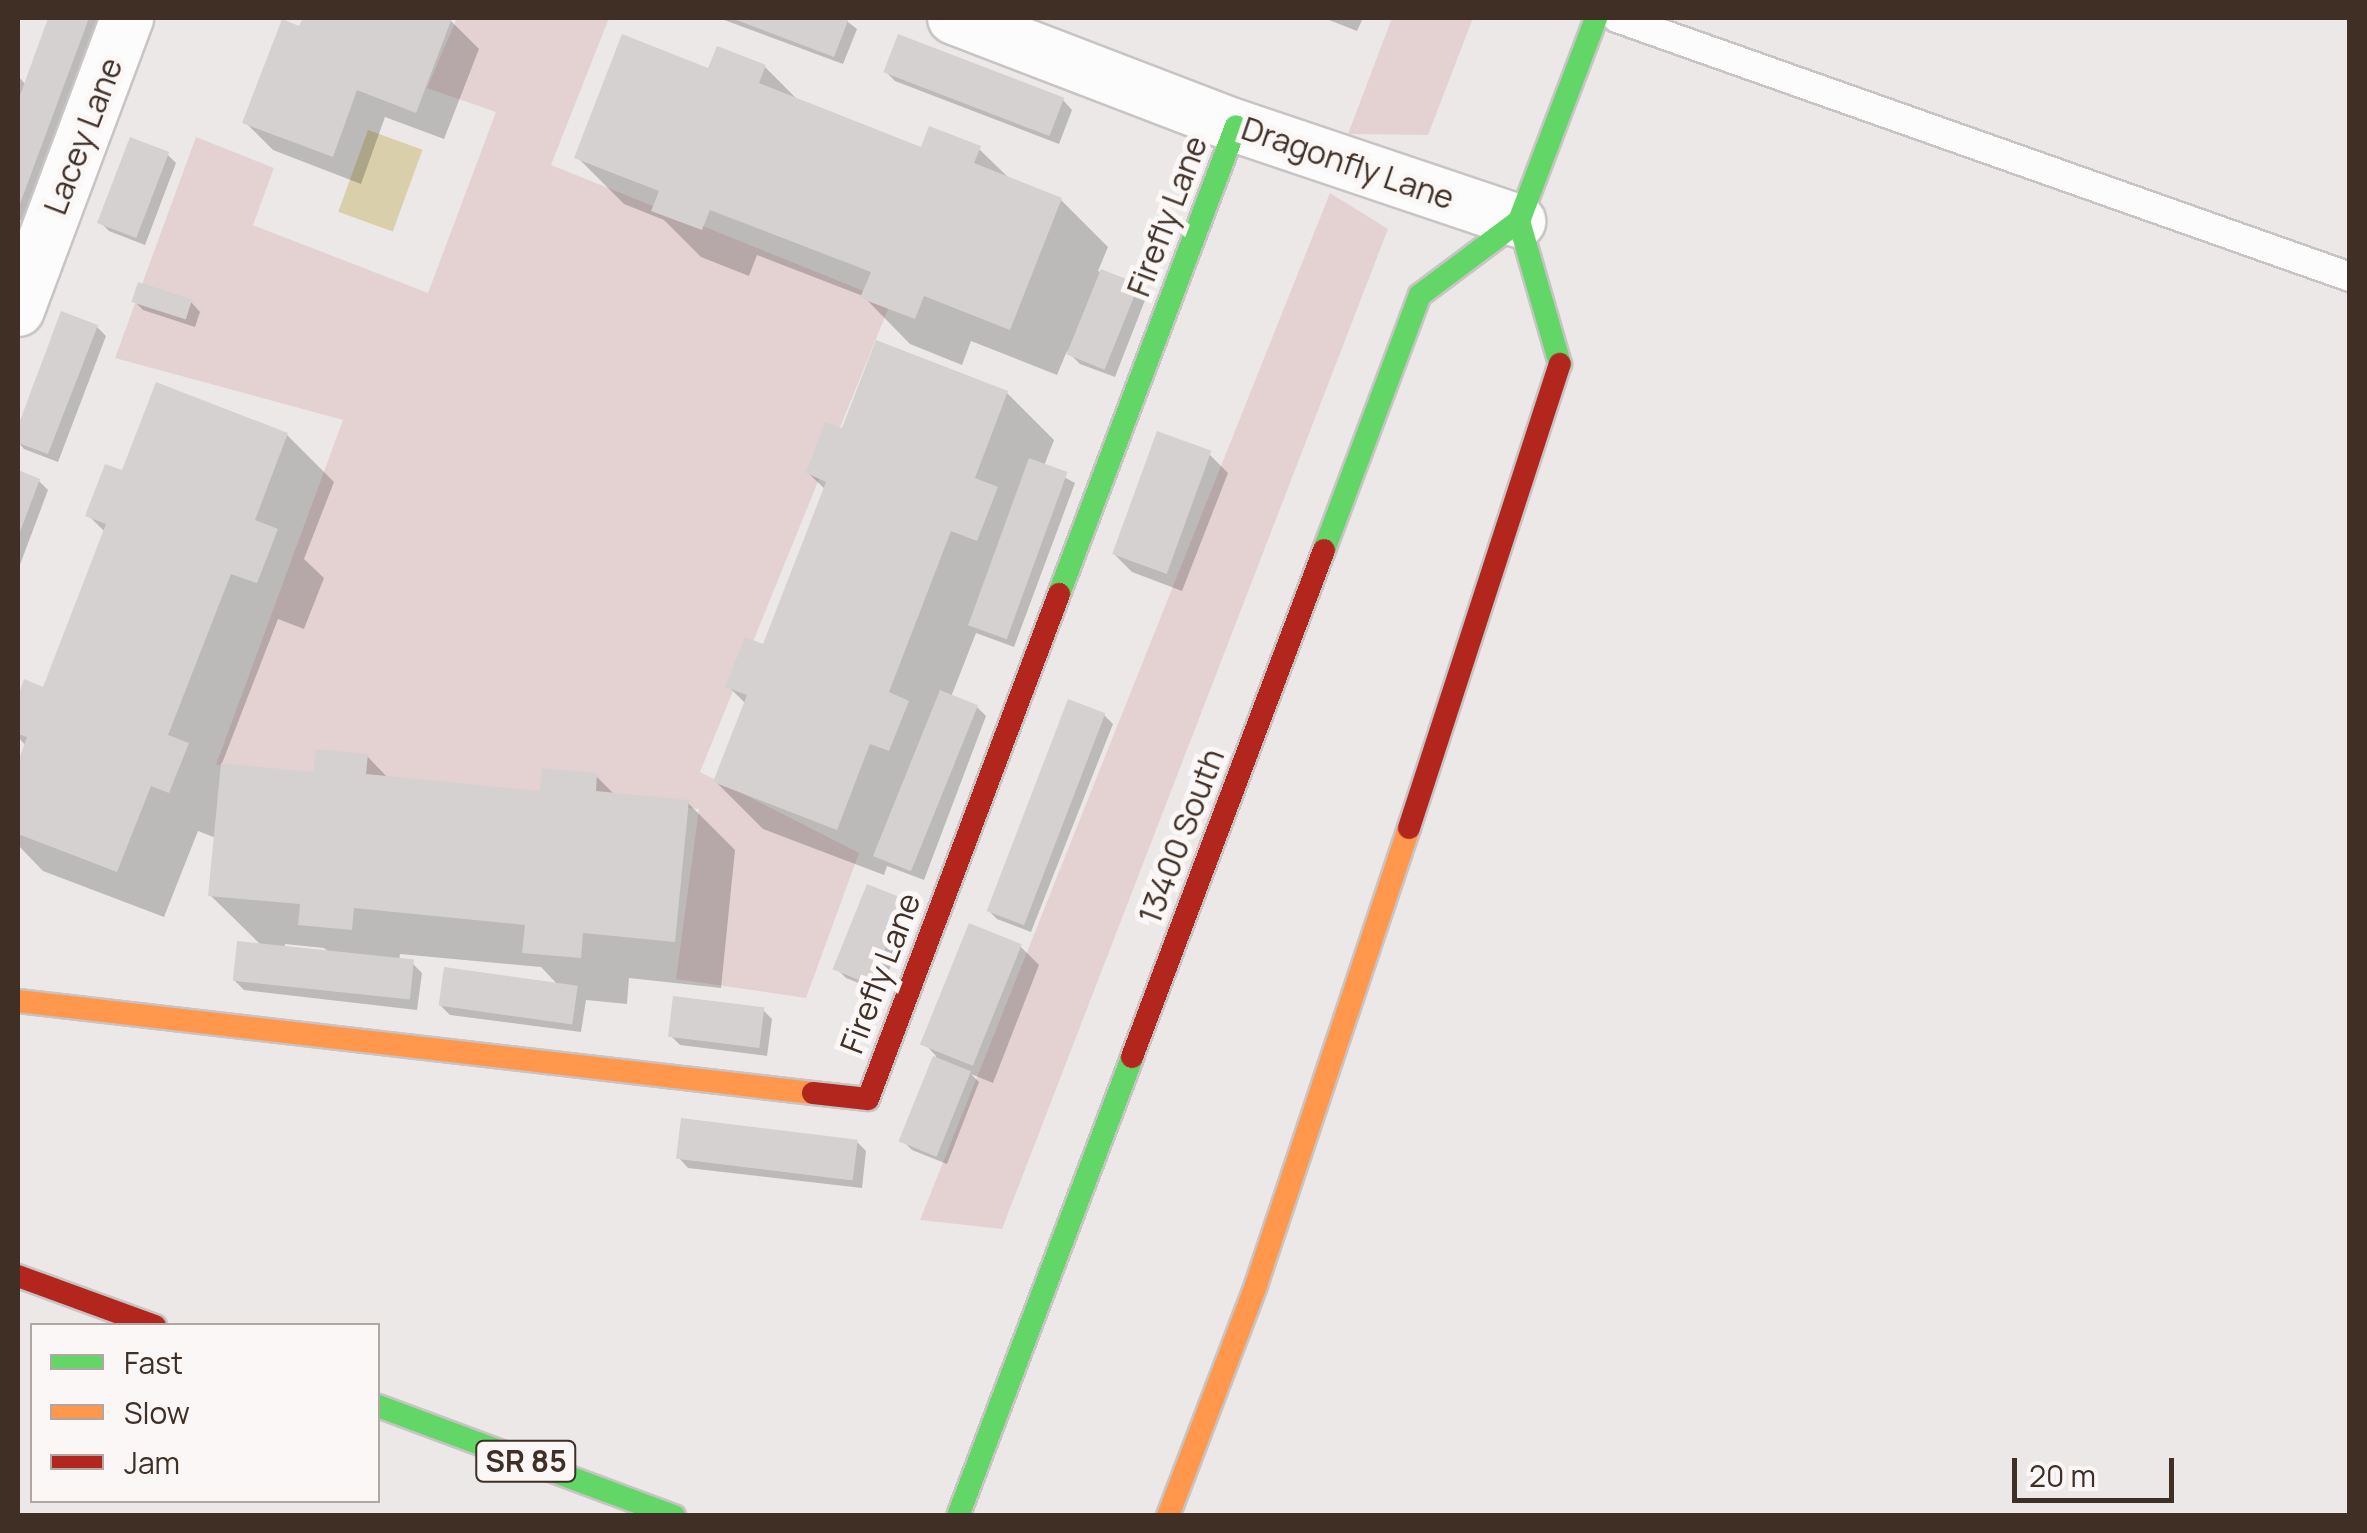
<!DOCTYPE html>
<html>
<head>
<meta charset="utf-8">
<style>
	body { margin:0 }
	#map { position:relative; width:2367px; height:1533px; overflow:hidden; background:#ece8e8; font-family:Manrope,sans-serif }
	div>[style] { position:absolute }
	.green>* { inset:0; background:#e4d2d3 }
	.water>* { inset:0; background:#d9cfaa; transform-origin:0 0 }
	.shadow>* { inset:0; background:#0003 }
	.building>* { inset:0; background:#d5d1d0; transform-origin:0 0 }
	.roads { filter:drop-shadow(2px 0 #c8c4c4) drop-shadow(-2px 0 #c8c4c4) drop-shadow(0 2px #c8c4c4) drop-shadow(0 -2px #c8c4c4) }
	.lane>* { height:28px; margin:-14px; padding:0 14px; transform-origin:14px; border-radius:14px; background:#fcfcfc }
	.street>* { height:52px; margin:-26px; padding:0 26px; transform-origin:26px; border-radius:26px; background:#fcfcfc }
	.fast>* { height:22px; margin:-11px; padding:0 11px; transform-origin:11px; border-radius:11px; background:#63d668 }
	.slow>* { height:22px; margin:-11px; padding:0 11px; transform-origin:11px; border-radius:11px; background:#ff974d }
	.jam>* { height:22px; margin:-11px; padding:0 11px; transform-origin:11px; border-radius:11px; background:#b3261e }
	span { translate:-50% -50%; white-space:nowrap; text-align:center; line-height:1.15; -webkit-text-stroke:10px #faf7f6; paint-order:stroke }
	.shield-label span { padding:2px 8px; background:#faf7f6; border:2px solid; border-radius:8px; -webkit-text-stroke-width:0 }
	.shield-label { font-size:30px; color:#402f25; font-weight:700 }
	.street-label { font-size:32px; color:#402f25 }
	.frame { position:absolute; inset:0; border:20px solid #402f25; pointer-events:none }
	.legend { position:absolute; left:30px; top:1323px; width:350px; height:180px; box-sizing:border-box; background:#faf7f6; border:2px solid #b0a7a2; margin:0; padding:12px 18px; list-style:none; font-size:30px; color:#402f25 }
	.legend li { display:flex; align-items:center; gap:20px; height:50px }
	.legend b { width:50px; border:2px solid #b0a7a2 }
	.scale { position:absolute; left:2012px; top:1458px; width:162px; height:45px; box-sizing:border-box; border:5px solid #402f25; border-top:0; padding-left:12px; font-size:30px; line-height:35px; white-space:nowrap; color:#402f25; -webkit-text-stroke:8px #faf7f6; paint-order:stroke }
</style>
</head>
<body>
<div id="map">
	<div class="green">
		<div style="clip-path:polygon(457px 18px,609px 18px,551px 165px,891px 302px,700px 772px,859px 853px,806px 998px,676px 979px,699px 809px,216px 765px,343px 420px,115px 358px,196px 137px,274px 168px,253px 225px,428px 293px,496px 112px,427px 88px)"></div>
		<div style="clip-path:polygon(1392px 18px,1473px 18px,1428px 135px,1348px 134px)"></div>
		<div style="clip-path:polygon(1330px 193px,1388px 229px,1002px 1229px,920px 1220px)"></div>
	</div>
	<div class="water">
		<div style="left:368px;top:130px;width:58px;height:87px;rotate:20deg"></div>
	</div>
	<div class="shadow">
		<div style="clip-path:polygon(51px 18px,101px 18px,25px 222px,18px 219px,18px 76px,26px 85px)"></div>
		<div style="clip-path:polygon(305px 18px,451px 21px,479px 49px,444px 139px,385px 117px,361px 184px,273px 150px,245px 122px)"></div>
		<div style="clip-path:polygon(719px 18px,843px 18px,857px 29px,843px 64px)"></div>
		<div style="clip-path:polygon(1324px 18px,1363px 18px,1357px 31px)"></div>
		<div style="clip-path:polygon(765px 67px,800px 102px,922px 150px,979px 149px,1011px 180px,1061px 200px,1108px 247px,1098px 271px,1138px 286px,1147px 295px,1115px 377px,1080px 364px,1067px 351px,1057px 375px,971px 341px,962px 365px,910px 344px,863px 296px,757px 255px,749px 276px,701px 257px,664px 220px,624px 204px,577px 157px,710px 71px)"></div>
		<div style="clip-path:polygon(886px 72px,1063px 100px,1072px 110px,1059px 144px,895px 81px)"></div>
		<div style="clip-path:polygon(167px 154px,176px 163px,145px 245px,109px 231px,100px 222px)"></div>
		<div style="clip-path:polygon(134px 301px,191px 302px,200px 312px,195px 327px,143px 310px)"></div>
		<div style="clip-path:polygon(62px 314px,97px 327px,106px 336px,58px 462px,24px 449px,18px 442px,18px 433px)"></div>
		<div style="clip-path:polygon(1007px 393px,1054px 440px,1044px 466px,1075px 483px,1014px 647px,976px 633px,951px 697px,977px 707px,986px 716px,924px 880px,887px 866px,884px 875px,763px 829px,716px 782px,746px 704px,728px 686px,765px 647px,826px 490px,808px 473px,844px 431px)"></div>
		<div style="clip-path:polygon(evenodd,287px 435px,334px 482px,304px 559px,324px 578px,304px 629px,278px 619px,221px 766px,316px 775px,367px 756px,389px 779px,542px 793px,596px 776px,616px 796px,688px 803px,735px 850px,721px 988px,629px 978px,627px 1004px,586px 1000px,581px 1032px,450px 1015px,441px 1006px,558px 985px,541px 967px,400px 954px,399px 962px,413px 964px,422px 973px,417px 1010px,244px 990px,235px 981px,262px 946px,210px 895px,216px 838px,198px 831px,164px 917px,43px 871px,18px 845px,18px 769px,26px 746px,18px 737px,18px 704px,26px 682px,44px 690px,106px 533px,88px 515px,124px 473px,287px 435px,285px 944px,324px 948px,331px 954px,285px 949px,285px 944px)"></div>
		<div style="clip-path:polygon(1209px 454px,1228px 473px,1182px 591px,1132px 572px,1113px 553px)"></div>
		<div style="clip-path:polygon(18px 473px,39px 481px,48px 490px,18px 570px)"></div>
		<div style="clip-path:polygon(1104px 715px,1113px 724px,1031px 932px,997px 919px,988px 910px)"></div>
		<div style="clip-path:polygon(903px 901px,912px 910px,881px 992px,846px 978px,837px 969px)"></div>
		<div style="clip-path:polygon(1020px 946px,1039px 965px,993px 1083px,971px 1074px,979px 1082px,947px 1164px,912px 1150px,903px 1141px,936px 1056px,925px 1044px)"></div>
		<div style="clip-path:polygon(763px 1010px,772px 1019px,767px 1056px,680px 1045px,671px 1036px)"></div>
		<div style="clip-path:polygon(857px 1142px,866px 1151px,862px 1188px,688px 1168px,679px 1158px)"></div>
	</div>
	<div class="building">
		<div style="clip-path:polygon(48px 18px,89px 18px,18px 209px,18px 101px)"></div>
		<div style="clip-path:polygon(303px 18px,452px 18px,416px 113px,357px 90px,333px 157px,242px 123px,282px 19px,299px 26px)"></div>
		<div style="clip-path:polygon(731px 18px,849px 18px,834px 57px)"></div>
		<div style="clip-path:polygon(622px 34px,708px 68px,717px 46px,766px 65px,759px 83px,921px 147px,929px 126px,981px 146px,974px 163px,1062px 198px,1010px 330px,924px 296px,915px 319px,860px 298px,871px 272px,710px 210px,702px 230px,651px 211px,659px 191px,574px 158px)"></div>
		<div style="left:898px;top:34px;width:178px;height:41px;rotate:21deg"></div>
		<div style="left:130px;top:137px;width:42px;height:92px;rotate:21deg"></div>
		<div style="left:1101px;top:269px;width:41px;height:92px;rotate:22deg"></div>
		<div style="left:138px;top:282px;width:57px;height:21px;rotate:18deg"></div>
		<div style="clip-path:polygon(61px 311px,98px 325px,48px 454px,18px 443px,18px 426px)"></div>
		<div style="clip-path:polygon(876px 340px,1008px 391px,975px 478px,998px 487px,977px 541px,951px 531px,889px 692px,909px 701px,889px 751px,870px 744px,837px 830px,713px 782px,747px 695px,725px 687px,745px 637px,763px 644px,826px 482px,806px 473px,825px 422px,842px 428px)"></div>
		<div style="clip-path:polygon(156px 382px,288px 433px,255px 520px,278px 529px,257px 583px,231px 574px,168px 735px,189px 743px,169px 793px,151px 786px,117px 872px,18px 834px,18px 762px,27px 737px,18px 734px,18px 697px,24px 679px,43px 687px,106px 524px,85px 516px,105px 464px,122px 470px)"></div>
		<div style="left:1157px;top:431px;width:58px;height:131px;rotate:20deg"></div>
		<div style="left:1029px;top:458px;width:41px;height:178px;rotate:20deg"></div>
		<div style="clip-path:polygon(18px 470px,40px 479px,18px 537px)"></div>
		<div style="left:940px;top:690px;width:41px;height:179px;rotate:22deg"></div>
		<div style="left:1068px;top:699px;width:40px;height:227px;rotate:21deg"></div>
		<div style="clip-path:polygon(316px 749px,368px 754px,366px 774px,540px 791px,542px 768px,597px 773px,596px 791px,689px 800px,675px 942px,583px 933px,581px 958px,522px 953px,525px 925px,354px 908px,352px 930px,298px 925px,300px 904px,208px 896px,221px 763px,313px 772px)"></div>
		<div style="left:867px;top:884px;width:41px;height:92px;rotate:22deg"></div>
		<div style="left:969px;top:923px;width:57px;height:131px;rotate:22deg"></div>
		<div style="left:237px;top:941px;width:178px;height:40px;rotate:6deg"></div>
		<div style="left:444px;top:967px;width:135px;height:39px;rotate:8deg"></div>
		<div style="left:673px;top:996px;width:92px;height:41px;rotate:7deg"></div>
		<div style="left:933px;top:1056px;width:41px;height:92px;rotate:22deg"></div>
		<div style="left:681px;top:1118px;width:178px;height:41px;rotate:7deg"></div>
	</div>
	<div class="roads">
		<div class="lane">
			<div style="left:1617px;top:18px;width:777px;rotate:19.46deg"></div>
		</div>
		<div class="street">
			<div style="left:954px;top:18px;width:302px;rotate:21deg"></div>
			<div style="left:1236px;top:126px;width:299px;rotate:18.6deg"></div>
			<div style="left:18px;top:310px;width:312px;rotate:-69.5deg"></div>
		</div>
		<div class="fast">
			<div style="left:1519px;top:221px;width:149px;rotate:74deg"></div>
			<div style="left:1324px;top:550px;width:272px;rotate:-69.4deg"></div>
			<div style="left:1420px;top:295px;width:124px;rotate:-36.8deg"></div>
			<div style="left:1519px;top:221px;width:217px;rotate:-69.2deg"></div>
			<div style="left:1059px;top:594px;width:500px;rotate:-69.28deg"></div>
			<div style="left:378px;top:1406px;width:316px;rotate:20.4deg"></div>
			<div style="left:958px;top:1516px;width:491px;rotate:-69.2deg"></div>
		</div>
		<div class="slow">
			<div style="left:18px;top:1001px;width:800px;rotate:6.6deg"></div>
			<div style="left:1168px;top:1516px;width:247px;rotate:-69.1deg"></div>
			<div style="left:1256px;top:1285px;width:482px;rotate:-71.5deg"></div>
		</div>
		<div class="jam">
			<div style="left:1409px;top:828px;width:488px;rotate:-72deg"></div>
			<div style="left:1132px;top:1057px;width:542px;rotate:-69.26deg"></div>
			<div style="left:813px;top:1093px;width:55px;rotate:6.2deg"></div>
			<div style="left:868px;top:1099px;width:540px;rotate:-69.28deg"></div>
			<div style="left:18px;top:1276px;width:146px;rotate:20.1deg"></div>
		</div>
	</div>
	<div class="shield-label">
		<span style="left:526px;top:1461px">SR 85</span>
	</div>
	<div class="street-label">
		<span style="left:83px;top:136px;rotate:-69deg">Lacey Lane</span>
		<span style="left:1348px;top:163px;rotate:19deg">Dragonfly Lane</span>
		<span style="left:1167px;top:216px;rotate:-69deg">Firefly Lane</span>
		<span style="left:1181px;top:836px;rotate:-69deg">13400 South</span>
		<span style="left:880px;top:973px;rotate:-69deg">Firefly Lane</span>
	</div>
	<div class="frame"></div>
	<ul class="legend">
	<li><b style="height:12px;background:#63d668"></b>Fast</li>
	<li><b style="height:12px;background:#ff974d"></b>Slow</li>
	<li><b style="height:12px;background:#b3261e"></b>Jam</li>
	</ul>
	<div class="scale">20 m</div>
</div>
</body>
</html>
